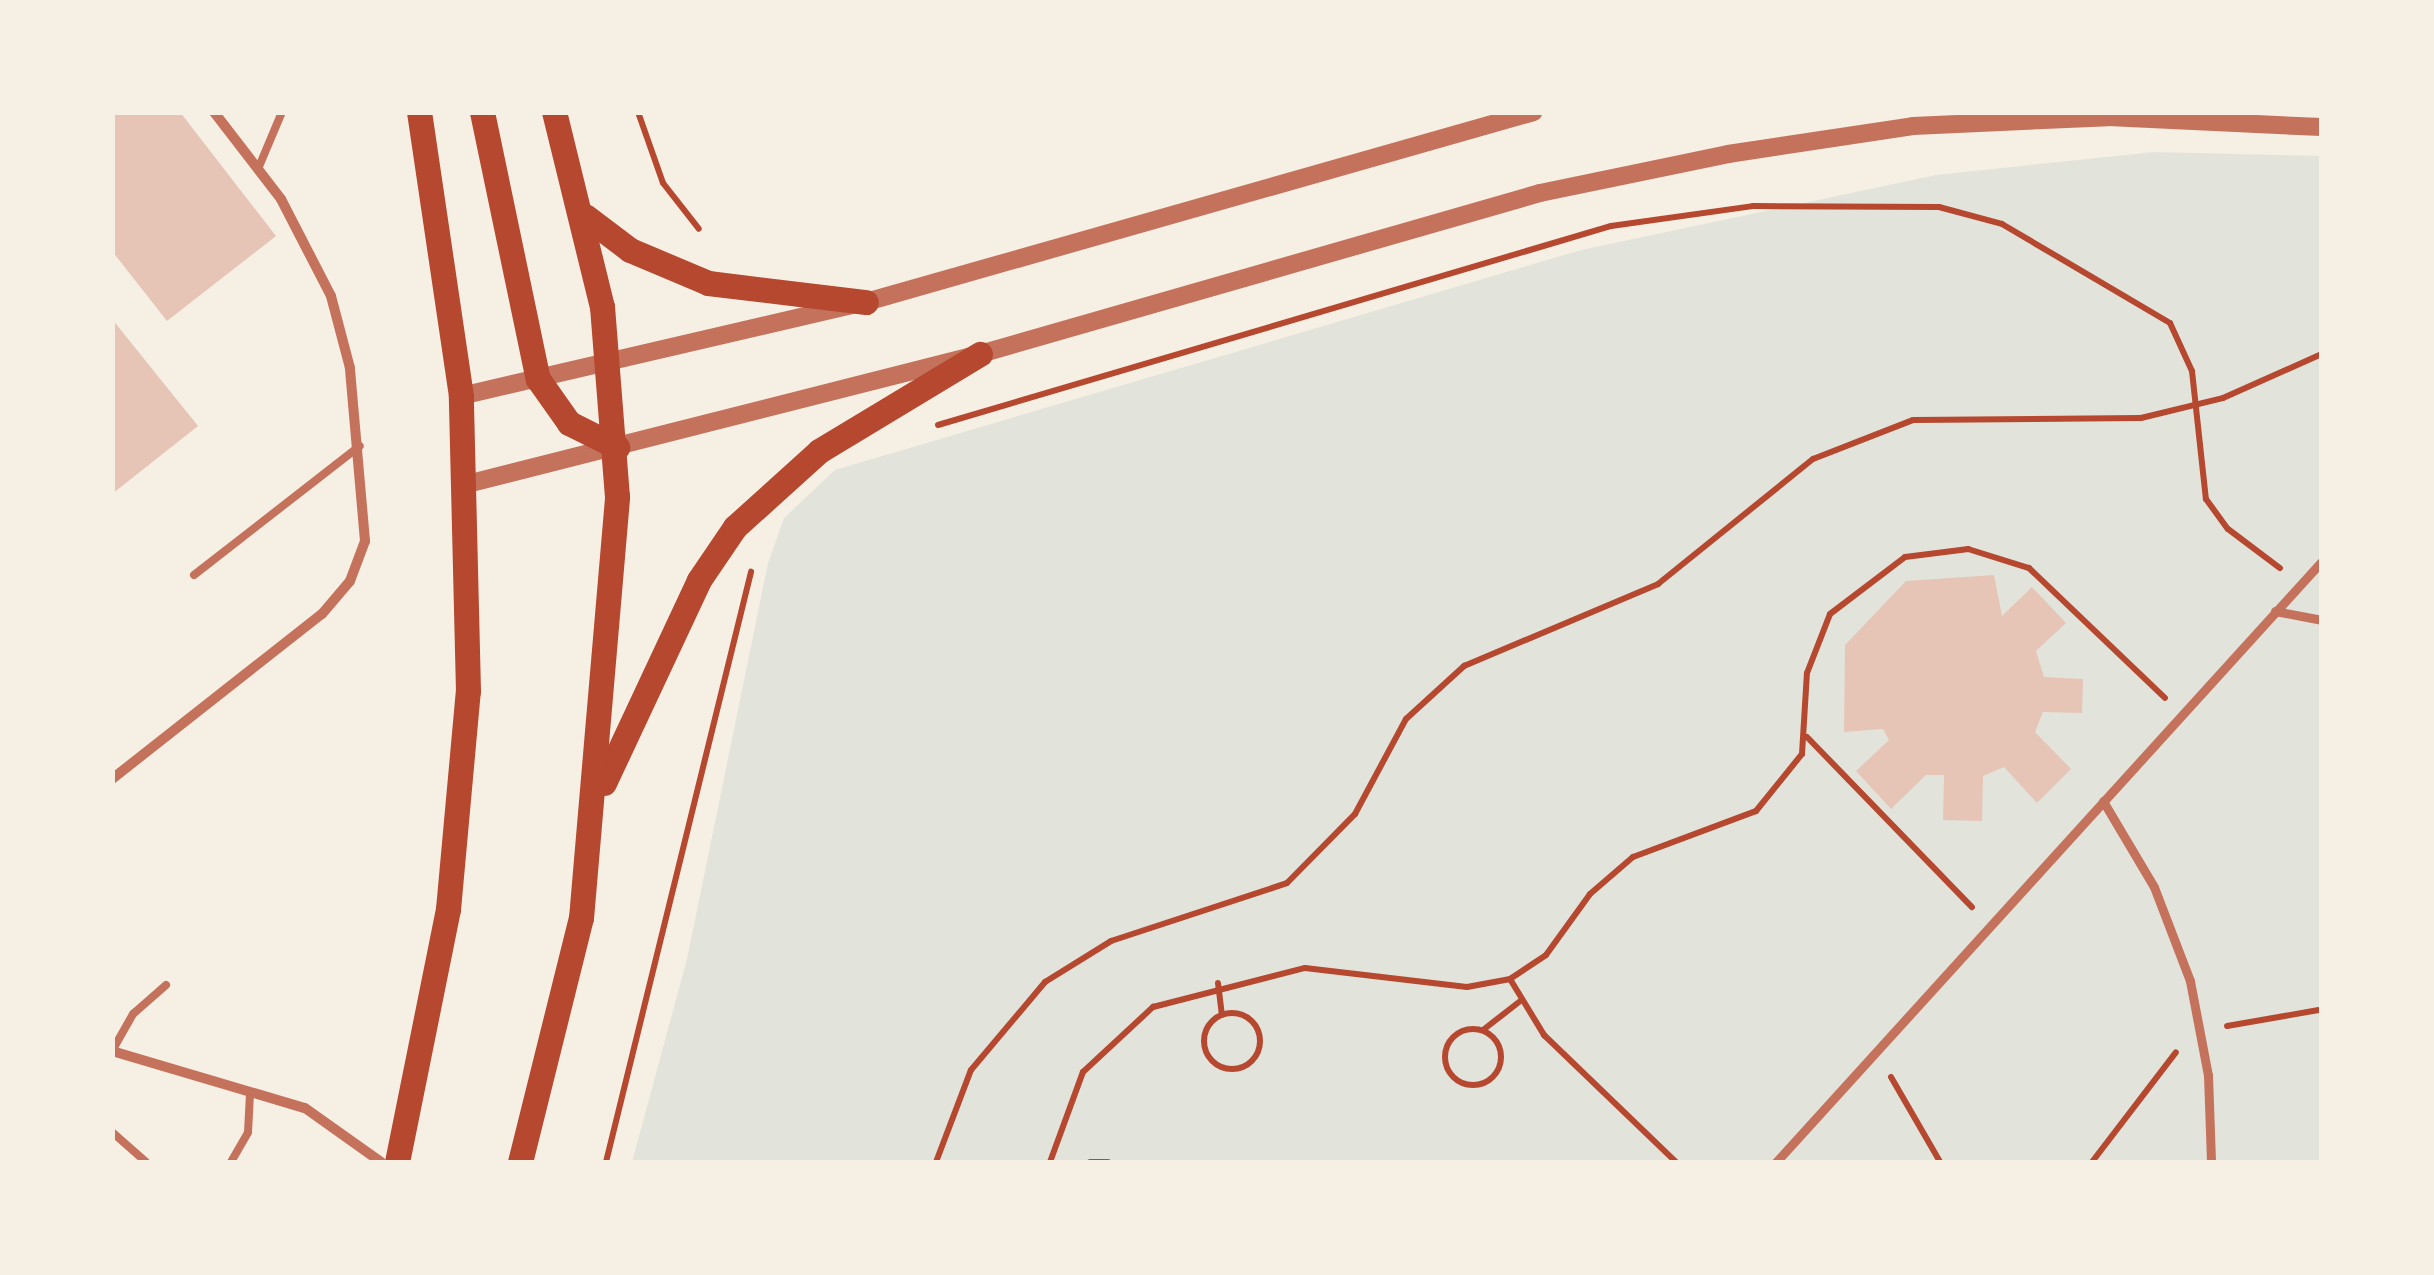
<!DOCTYPE html>
<html>
<head>
<meta charset="utf-8">
<style>
	body { margin:0 }
	#map { position:relative; width:2434px; height:1275px; overflow:hidden; background:#f6efe4; font-family:"Playfair Display",serif }
	div>[style] { position:absolute }
	.green>* { inset:0; background:#e2e4dc }
	.building>* { inset:0; background:#e6c5b7 }
	.path>* { height:6px; margin:-3px; padding:0 3px; transform-origin:3px; border-radius:3px; background:#b5482f }
	.path>.ring { margin:-3px; padding:0; box-sizing:content-box; background:none; border:6px solid #b5482f; border-radius:50% }
	.service>* { height:8px; margin:-4px; padding:0 4px; transform-origin:4px; border-radius:4px; background:#c5725c }
	.pedestrian>* { height:9px; margin:-4.5px; padding:0 4.5px; transform-origin:4.5px; border-radius:4.5px; background:#c5725c }
	.minor>* { height:10px; margin:-5px; padding:0 5px; transform-origin:5px; border-radius:5px; background:#c5725c }
	.tertiary>* { height:18px; margin:-9px; padding:0 9px; transform-origin:9px; border-radius:9px; background:#c5725c }
	.primary>* { height:25px; margin:-12.5px; padding:0 12.5px; transform-origin:12.5px; border-radius:12.5px; background:#b5482f }
	span { translate:-50% -50%; white-space:nowrap; text-align:center; line-height:1.15; -webkit-text-stroke:9px #f6efe4; paint-order:stroke }
	.frame { position:absolute; inset:0; border:115px solid #f6efe4; pointer-events:none }
</style>
</head>
<body>
<div id="map">
	<div class="green">
		<div style="clip-path:polygon(2154px 152px,2321px 156px,2321px 1162px,632px 1162px,687px 959px,768px 563px,784px 518px,835px 470px,1581px 250px,1936px 175px)"></div>
	</div>
	<div class="building">
		<div style="clip-path:polygon(112px 112px,180px 112px,276px 236px,167px 321px,112px 251px)"></div>
		<div style="clip-path:polygon(112px 319px,198px 426px,112px 494px)"></div>
		<div style="clip-path:polygon(1994px 575px,2002px 616px,2032px 587px,2066px 623px,2036px 651px,2044px 677px,2083px 679px,2082px 713px,2043px 712px,2035px 732px,2071px 769px,2037px 803px,2004px 767px,1983px 776px,1982px 821px,1943px 820px,1944px 775px,1926px 775px,1891px 809px,1856px 771px,1889px 740px,1883px 729px,1844px 732px,1845px 645px,1906px 581px)"></div>
	</div>
	<div class="path">
		<div style="left:638px;top:112px;width:75px;rotate:70.6deg"></div>
		<div style="left:663px;top:183px;width:58px;rotate:52deg"></div>
		<div style="left:938px;top:425px;width:702px;rotate:-16.47deg"></div>
		<div style="left:1611px;top:226px;width:143px;rotate:-8deg"></div>
		<div style="left:1753px;top:206px;width:186px;rotate:0.3deg"></div>
		<div style="left:1939px;top:207px;width:65px;rotate:15.1deg"></div>
		<div style="left:2002px;top:224px;width:195px;rotate:30.5deg"></div>
		<div style="left:2170px;top:323px;width:53px;rotate:65.4deg"></div>
		<div style="left:2192px;top:371px;width:129px;rotate:83.8deg"></div>
		<div style="left:2206px;top:499px;width:37px;rotate:54deg"></div>
		<div style="left:2228px;top:529px;width:65px;rotate:36.9deg"></div>
		<div style="left:1807px;top:737px;width:237px;rotate:45.9deg"></div>
		<div style="left:1510px;top:979px;width:66px;rotate:58.7deg"></div>
		<div style="left:1544px;top:1035px;width:183px;rotate:43.9deg"></div>
		<div style="left:1218px;top:983px;width:32px;rotate:83deg"></div>
		<div style="left:2322px;top:993px;width:26px;rotate:90deg"></div>
		<div class="ring" style="left:1204px;top:1013px;width:50px;height:50px"></div>
		<div style="left:2227px;top:1026px;width:93px;rotate:-9.9deg"></div>
		<div class="ring" style="left:1445px;top:1029px;width:50px;height:50px"></div>
		<div style="left:1483px;top:1030px;width:46px;rotate:-37.9deg"></div>
		<div style="left:1891px;top:1077px;width:98px;rotate:60deg"></div>
		<div style="left:606px;top:1162px;width:608px;rotate:-76.19deg"></div>
		<div style="left:936px;top:1162px;width:98px;rotate:-69.2deg"></div>
		<div style="left:971px;top:1070px;width:115px;rotate:-49.9deg"></div>
		<div style="left:1045px;top:982px;width:78px;rotate:-31.8deg"></div>
		<div style="left:1111px;top:941px;width:185px;rotate:-18.2deg"></div>
		<div style="left:1287px;top:883px;width:97px;rotate:-45.4deg"></div>
		<div style="left:1355px;top:814px;width:108px;rotate:-61.8deg"></div>
		<div style="left:1406px;top:719px;width:79px;rotate:-42.4deg"></div>
		<div style="left:1464px;top:666px;width:211px;rotate:-22.9deg"></div>
		<div style="left:1658px;top:584px;width:199px;rotate:-38.9deg"></div>
		<div style="left:1813px;top:459px;width:107px;rotate:-21.3deg"></div>
		<div style="left:1913px;top:420px;width:228px;rotate:-0.5deg"></div>
		<div style="left:2141px;top:418px;width:84px;rotate:-13.7deg"></div>
		<div style="left:2223px;top:398px;width:108px;rotate:-24deg"></div>
		<div style="left:1050px;top:1162px;width:96px;rotate:-69.9deg"></div>
		<div style="left:1083px;top:1072px;width:96px;rotate:-42.9deg"></div>
		<div style="left:1153px;top:1007px;width:157px;rotate:-14.4deg"></div>
		<div style="left:1305px;top:968px;width:163px;rotate:6.7deg"></div>
		<div style="left:1467px;top:987px;width:44px;rotate:-10.5deg"></div>
		<div style="left:1510px;top:979px;width:43px;rotate:-33.7deg"></div>
		<div style="left:1546px;top:955px;width:75px;rotate:-54.2deg"></div>
		<div style="left:1590px;top:894px;width:57px;rotate:-40.7deg"></div>
		<div style="left:1633px;top:857px;width:131px;rotate:-20.5deg"></div>
		<div style="left:1756px;top:811px;width:73px;rotate:-51.1deg"></div>
		<div style="left:1802px;top:754px;width:81px;rotate:-86.5deg"></div>
		<div style="left:1807px;top:673px;width:63px;rotate:-68.7deg"></div>
		<div style="left:1830px;top:614px;width:94px;rotate:-37.2deg"></div>
		<div style="left:1905px;top:557px;width:64px;rotate:-7.2deg"></div>
		<div style="left:1968px;top:549px;width:64px;rotate:17.3deg"></div>
		<div style="left:2029px;top:568px;width:188px;rotate:43.7deg"></div>
		<div style="left:1090px;top:1162px;width:18px"></div>
		<div style="left:2092px;top:1162px;width:138px;rotate:-52.6deg"></div>
	</div>
	<div class="service">
		<div style="left:258px;top:169px;width:62px;rotate:-67.2deg"></div>
		<div style="left:194px;top:575px;width:210px;rotate:-37.9deg"></div>
		<div style="left:112px;top:1051px;width:43px;rotate:-60.4deg"></div>
		<div style="left:133px;top:1014px;width:44px;rotate:-41.3deg"></div>
		<div style="left:112px;top:1132px;width:45px;rotate:41.4deg"></div>
		<div style="left:231px;top:1162px;width:34px;rotate:-60deg"></div>
		<div style="left:248px;top:1132px;width:37px;rotate:-87deg"></div>
	</div>
	<div class="pedestrian">
		<div style="left:2275px;top:611px;width:48px;rotate:10.8deg"></div>
		<div style="left:2103px;top:801px;width:100px;rotate:59.3deg"></div>
		<div style="left:2154px;top:887px;width:101px;rotate:69deg"></div>
		<div style="left:2190px;top:981px;width:96px;rotate:79.2deg"></div>
		<div style="left:2208px;top:1075px;width:87px;rotate:88deg"></div>
		<div style="left:1776px;top:1162px;width:812px;rotate:-47.75deg"></div>
	</div>
	<div class="minor">
		<div style="left:112px;top:779px;width:267px;rotate:-38.2deg"></div>
		<div style="left:322px;top:614px;width:43px;rotate:-49.7deg"></div>
		<div style="left:350px;top:581px;width:43px;rotate:-69.4deg"></div>
		<div style="left:365px;top:541px;width:174px;rotate:-95deg"></div>
		<div style="left:350px;top:368px;width:74px;rotate:-104.8deg"></div>
		<div style="left:331px;top:296px;width:109px;rotate:-117.3deg"></div>
		<div style="left:281px;top:199px;width:110px;rotate:-127.6deg"></div>
		<div style="left:112px;top:1051px;width:201px;rotate:16.5deg"></div>
		<div style="left:305px;top:1108px;width:93px;rotate:35.4deg"></div>
	</div>
	<div class="tertiary">
		<div style="left:461px;top:396px;width:416px;rotate:-13.1deg"></div>
		<div style="left:866px;top:302px;width:694px;rotate:-15.88deg"></div>
		<div style="left:467px;top:484px;width:529px;rotate:-14.22deg"></div>
		<div style="left:980px;top:354px;width:583px;rotate:-16.04deg"></div>
		<div style="left:1540px;top:193px;width:192px;rotate:-11.7deg"></div>
		<div style="left:1728px;top:154px;width:187px;rotate:-8.6deg"></div>
		<div style="left:1913px;top:126px;width:195px;rotate:-2.6deg"></div>
		<div style="left:2108px;top:117px;width:214px;rotate:2.7deg"></div>
	</div>
	<div class="primary">
		<div style="left:482px;top:112px;width:273px;rotate:78.2deg"></div>
		<div style="left:538px;top:379px;width:54px;rotate:54.8deg"></div>
		<div style="left:569px;top:423px;width:54px;rotate:26.6deg"></div>
		<div style="left:585px;top:216px;width:56px;rotate:37.1deg"></div>
		<div style="left:630px;top:250px;width:85px;rotate:22.9deg"></div>
		<div style="left:708px;top:283px;width:159px;rotate:6.9deg"></div>
		<div style="left:604px;top:783px;width:224px;rotate:-64.9deg"></div>
		<div style="left:699px;top:580px;width:64px;rotate:-55.8deg"></div>
		<div style="left:735px;top:527px;width:113px;rotate:-42.1deg"></div>
		<div style="left:819px;top:451px;width:188px;rotate:-31.1deg"></div>
		<div style="left:397px;top:1162px;width:258px;rotate:-78.6deg"></div>
		<div style="left:448px;top:909px;width:219px;rotate:-84.8deg"></div>
		<div style="left:468px;top:691px;width:295px;rotate:-91.4deg"></div>
		<div style="left:461px;top:396px;width:287px;rotate:-98.4deg"></div>
		<div style="left:520px;top:1162px;width:252px;rotate:-76deg"></div>
		<div style="left:581px;top:918px;width:423px;rotate:-85.1deg"></div>
		<div style="left:617px;top:497px;width:191px;rotate:-94.5deg"></div>
		<div style="left:602px;top:307px;width:201px;rotate:-103.8deg"></div>
	</div>
	<div class="frame"></div>
</div>
</body>
</html>
